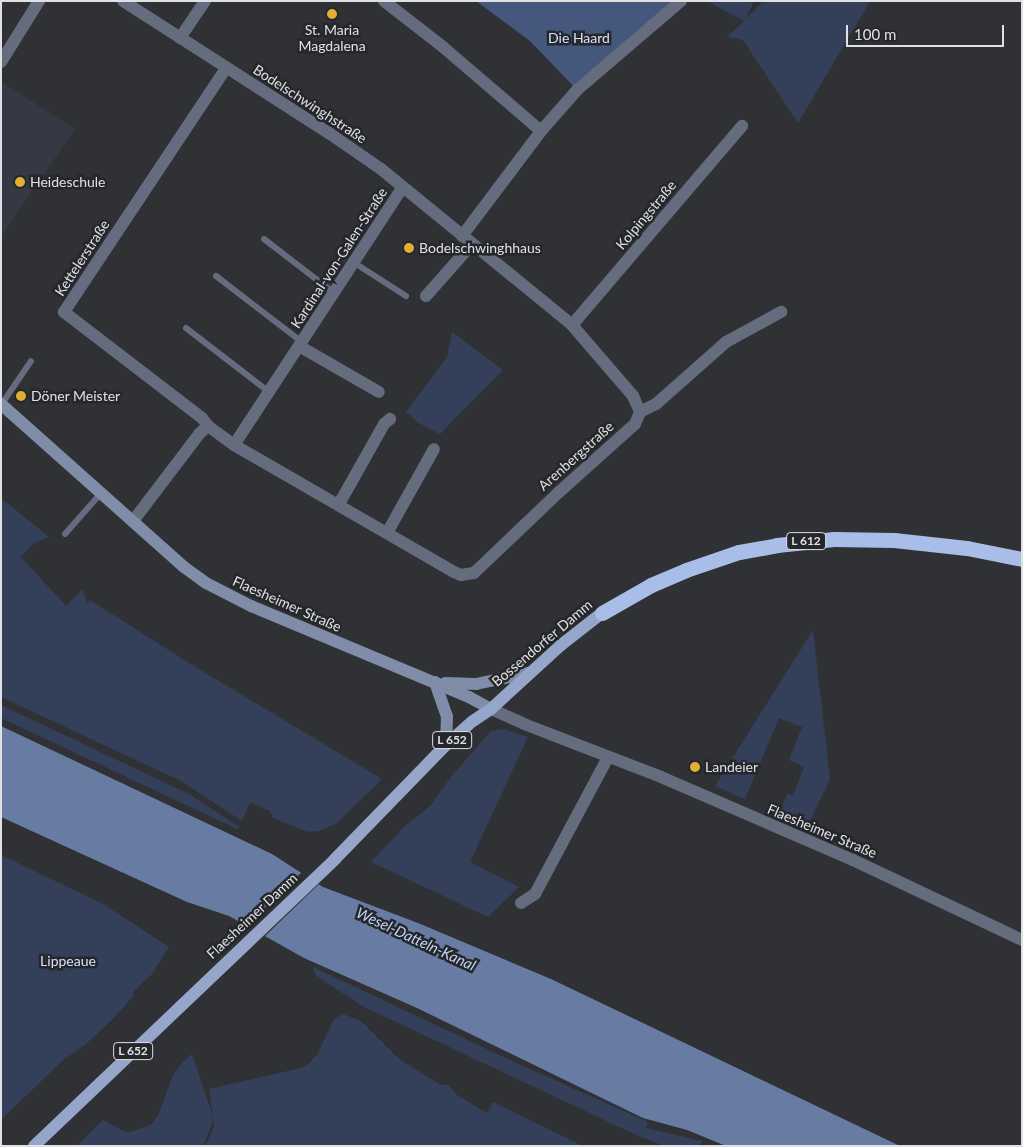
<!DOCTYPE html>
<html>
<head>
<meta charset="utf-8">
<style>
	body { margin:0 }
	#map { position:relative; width:1023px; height:1147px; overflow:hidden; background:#2f3135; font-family:Lato,sans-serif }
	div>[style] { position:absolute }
	.built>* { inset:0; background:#353943 }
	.green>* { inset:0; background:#34405a }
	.forest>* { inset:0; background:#46577d }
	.water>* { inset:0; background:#687ba3 }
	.pier>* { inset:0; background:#2f3135 }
	.lane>* { height:6px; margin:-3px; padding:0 3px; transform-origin:3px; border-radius:3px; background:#646c7e }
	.street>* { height:12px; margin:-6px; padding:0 6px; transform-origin:6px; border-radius:6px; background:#646c7e }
	.secondary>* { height:12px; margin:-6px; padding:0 6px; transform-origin:6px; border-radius:6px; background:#7f8da9 }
	.primary>* { height:12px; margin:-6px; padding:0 6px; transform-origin:6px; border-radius:6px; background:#95a6ca }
	.highway>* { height:15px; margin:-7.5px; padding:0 7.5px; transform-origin:7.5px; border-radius:7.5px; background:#a8bde8 }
	.dots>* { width:14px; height:14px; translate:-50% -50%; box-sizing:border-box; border:2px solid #25272b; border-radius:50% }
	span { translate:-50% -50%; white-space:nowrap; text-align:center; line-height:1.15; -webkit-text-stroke:5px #25272b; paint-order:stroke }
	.shield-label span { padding:1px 4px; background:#25272b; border:1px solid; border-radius:4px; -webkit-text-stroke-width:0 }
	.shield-label { font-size:12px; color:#e0e1e4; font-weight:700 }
	.poi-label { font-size:14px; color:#e0e1e4 }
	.left { translate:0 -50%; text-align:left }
	.park-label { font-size:14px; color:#d6e2fd }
	.street-label { font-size:14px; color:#e0e1e4 }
	.water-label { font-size:15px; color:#c1d3fa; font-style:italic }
	.frame { position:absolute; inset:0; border:2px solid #e0e1e4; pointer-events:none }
	.scale { position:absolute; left:846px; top:25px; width:158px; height:22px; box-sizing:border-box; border:2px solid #e0e1e4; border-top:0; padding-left:6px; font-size:15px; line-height:18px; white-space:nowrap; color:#e0e1e4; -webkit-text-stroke:4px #25272b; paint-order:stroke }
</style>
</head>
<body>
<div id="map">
	<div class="built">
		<div style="clip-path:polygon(2px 82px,75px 129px,2px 235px,1px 235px)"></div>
	</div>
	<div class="green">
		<div style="clip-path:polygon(707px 1px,754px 1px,745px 20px,763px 1px,870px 1px,798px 123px,743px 40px,727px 37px,744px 21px)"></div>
		<div style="clip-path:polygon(452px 332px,503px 370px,440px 434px,419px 423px,406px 412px,447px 357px)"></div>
		<div style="clip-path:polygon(1px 498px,49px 537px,34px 543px,21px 557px,66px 606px,83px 589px,87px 604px,90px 600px,189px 663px,382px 779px,337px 823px,319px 831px,308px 832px,273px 818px,270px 811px,250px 802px,242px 821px,181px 781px,1px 697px)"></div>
		<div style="clip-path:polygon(813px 630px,830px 779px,808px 825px,779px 814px,787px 794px,793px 796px,804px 767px,789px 760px,802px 727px,779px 718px,745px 799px,715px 786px)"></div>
		<div style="clip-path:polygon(1px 705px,189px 794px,240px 827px,237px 829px,1px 718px)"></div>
		<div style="clip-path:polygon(503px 729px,528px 737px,470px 862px,519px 887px,488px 917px,371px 862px,404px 827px,431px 805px,451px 777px,491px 731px)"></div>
		<div style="clip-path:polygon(1px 855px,103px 904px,169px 947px,152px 974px,133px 992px,134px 995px,114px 1018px,85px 1045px,63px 1060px,1px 1120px)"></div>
		<div style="clip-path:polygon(313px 967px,512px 1061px,648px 1122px,646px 1128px,702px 1141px,700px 1146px,664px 1146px,645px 1138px,645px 1139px,364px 1007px,315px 975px)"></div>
		<div style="clip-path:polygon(343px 1014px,361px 1021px,400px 1060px,441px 1085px,448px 1085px,457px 1095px,487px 1113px,493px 1102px,583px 1146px,205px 1146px,214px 1127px,213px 1121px,203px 1146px,77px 1146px,103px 1120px,127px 1133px,151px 1125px,158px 1116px,173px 1075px,182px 1063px,192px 1054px,213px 1117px,209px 1089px,305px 1067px,317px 1055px,334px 1019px)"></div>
	</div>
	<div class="forest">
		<div style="clip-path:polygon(476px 1px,672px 1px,577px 90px,530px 41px)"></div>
	</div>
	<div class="water">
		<div style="clip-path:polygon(1px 726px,272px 854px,323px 887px,418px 923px,551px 979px,900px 1146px,726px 1146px,687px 1130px,643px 1118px,417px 1008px,304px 958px,229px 916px,187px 902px,1px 817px)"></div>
	</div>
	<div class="pier">
		<div style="clip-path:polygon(303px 871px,321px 882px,263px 938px,244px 927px)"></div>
	</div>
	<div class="lane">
		<div style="left:264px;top:239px;width:88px;rotate:37.6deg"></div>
		<div style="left:353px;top:262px;width:63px;rotate:32.7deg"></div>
		<div style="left:216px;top:276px;width:108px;rotate:37.5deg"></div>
		<div style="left:186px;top:328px;width:105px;rotate:37.6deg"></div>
		<div style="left:1px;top:405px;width:53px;rotate:-55.7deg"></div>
		<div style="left:65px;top:534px;width:55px;rotate:-48.7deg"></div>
	</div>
	<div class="street">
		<div style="left:123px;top:1px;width:245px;rotate:32.7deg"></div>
		<div style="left:329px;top:133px;width:63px;rotate:34.7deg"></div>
		<div style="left:381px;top:169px;width:247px;rotate:39.2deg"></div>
		<div style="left:572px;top:325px;width:94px;rotate:49.3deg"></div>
		<div style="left:633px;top:396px;width:17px;rotate:66deg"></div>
		<div style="left:384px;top:1px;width:75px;rotate:37.9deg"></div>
		<div style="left:443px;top:47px;width:129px;rotate:40.6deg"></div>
		<div style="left:180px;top:38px;width:45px;rotate:-56deg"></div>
		<div style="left:1px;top:62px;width:72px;rotate:-58.1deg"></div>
		<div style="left:462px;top:236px;width:131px;rotate:-53deg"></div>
		<div style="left:541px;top:131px;width:55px;rotate:-48.7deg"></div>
		<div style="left:577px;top:90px;width:137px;rotate:-40.6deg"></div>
		<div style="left:426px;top:296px;width:69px;rotate:-48.5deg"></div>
		<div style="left:572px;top:325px;width:262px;rotate:-49.5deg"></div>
		<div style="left:299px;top:346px;width:92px;rotate:29.9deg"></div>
		<div style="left:208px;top:426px;width:10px;rotate:-127deg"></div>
		<div style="left:202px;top:418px;width:174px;rotate:-142.5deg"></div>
		<div style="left:64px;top:312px;width:293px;rotate:-56.4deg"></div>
		<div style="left:234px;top:445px;width:254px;rotate:30deg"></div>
		<div style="left:454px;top:572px;width:8px;rotate:23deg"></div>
		<div style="left:461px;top:575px;width:13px;rotate:-9deg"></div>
		<div style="left:474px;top:573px;width:116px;rotate:-43.6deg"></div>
		<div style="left:558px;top:493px;width:103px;rotate:-41.9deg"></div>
		<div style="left:635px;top:424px;width:13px;rotate:-67deg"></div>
		<div style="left:640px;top:412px;width:18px;rotate:-27deg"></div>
		<div style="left:656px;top:404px;width:94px;rotate:-41.5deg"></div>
		<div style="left:726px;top:342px;width:63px;rotate:-28.6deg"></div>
		<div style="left:339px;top:504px;width:92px;rotate:-60.6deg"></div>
		<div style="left:384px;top:424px;width:8px;rotate:-40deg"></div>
		<div style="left:133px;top:521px;width:111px;rotate:-52.7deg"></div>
		<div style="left:200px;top:433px;width:11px;rotate:-41deg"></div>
		<div style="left:208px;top:426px;width:32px;rotate:36deg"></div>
		<div style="left:234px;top:445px;width:308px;rotate:-56.8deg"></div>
		<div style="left:387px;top:533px;width:96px;rotate:-60.8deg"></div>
		<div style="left:491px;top:709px;width:36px;rotate:24deg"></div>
		<div style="left:524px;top:724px;width:147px;rotate:21.1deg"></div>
		<div style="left:661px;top:777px;width:209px;rotate:23.4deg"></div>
		<div style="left:853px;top:860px;width:187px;rotate:25.3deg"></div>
		<div style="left:521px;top:903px;width:17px;rotate:-33deg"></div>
		<div style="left:535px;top:894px;width:155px;rotate:-61.9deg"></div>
	</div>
	<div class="secondary">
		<div style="left:1px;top:404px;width:245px;rotate:41.7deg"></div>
		<div style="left:184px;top:567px;width:27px;rotate:36deg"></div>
		<div style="left:206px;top:583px;width:51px;rotate:27.1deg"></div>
		<div style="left:251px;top:606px;width:236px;rotate:22.7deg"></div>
		<div style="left:469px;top:697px;width:25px;rotate:29deg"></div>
		<div style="left:435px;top:682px;width:36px;rotate:71deg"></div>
		<div style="left:447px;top:716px;width:29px;rotate:92deg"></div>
		<div style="left:445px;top:683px;width:31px;rotate:2deg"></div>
		<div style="left:476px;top:684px;width:53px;rotate:-11.9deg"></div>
	</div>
	<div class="primary">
		<div style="left:34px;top:1146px;width:416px;rotate:-43.6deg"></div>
		<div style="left:335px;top:859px;width:159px;rotate:-45.8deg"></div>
		<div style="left:446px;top:745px;width:36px;rotate:-42deg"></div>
		<div style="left:473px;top:721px;width:22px;rotate:-34deg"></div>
		<div style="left:491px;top:709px;width:95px;rotate:-42.4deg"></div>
		<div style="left:561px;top:645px;width:52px;rotate:-38deg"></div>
	</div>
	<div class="highway">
		<div style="left:602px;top:613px;width:56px;rotate:-29.7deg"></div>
		<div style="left:651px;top:585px;width:38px;rotate:-23deg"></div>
		<div style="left:686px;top:570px;width:56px;rotate:-18.8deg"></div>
		<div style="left:739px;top:552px;width:39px;rotate:-10deg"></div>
		<div style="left:777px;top:545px;width:57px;rotate:-6deg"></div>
		<div style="left:834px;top:539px;width:60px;rotate:1deg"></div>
		<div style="left:894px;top:540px;width:73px;rotate:6.3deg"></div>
		<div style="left:967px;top:548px;width:56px;rotate:11.3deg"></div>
	</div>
	<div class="dots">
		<div style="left:332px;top:14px;background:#e1af34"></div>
		<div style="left:20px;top:182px;background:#e1af34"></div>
		<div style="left:409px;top:248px;background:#e1af34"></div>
		<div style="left:21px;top:396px;background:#e1af34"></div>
		<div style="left:695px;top:767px;background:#e1af34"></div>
	</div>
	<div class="shield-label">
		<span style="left:806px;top:541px">L 612</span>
		<span style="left:452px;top:740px">L 652</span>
		<span style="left:133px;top:1051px">L 652</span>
	</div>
	<div class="poi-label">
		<span style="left:332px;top:38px">St. Maria<br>Magdalena</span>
		<span class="left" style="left:30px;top:182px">Heideschule</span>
		<span class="left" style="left:419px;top:248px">Bodelschwinghhaus</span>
		<span class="left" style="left:31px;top:396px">Döner Meister</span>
		<span class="left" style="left:705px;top:767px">Landeier</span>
	</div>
	<div class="park-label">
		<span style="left:579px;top:38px">Die Haard</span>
		<span style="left:68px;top:961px">Lippeaue</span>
	</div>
	<div class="street-label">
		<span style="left:310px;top:104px;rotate:33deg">Bodelschwinghstraße</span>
		<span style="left:646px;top:215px;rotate:-50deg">Kolpingstraße</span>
		<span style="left:82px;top:258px;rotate:-57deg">Kettelerstraße</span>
		<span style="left:339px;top:258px;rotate:-57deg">Kardinal-von-Galen-Straße</span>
		<span style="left:576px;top:456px;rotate:-42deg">Arenbergstraße</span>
		<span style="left:287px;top:604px;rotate:24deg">Flaesheimer Straße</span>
		<span style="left:542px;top:643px;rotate:-40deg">Bossendorfer Damm</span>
		<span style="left:822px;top:831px;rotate:23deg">Flaesheimer Straße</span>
		<span style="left:252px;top:916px;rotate:-43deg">Flaesheimer Damm</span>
	</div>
	<div class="water-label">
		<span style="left:416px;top:939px;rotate:25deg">Wesel-Datteln-Kanal</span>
	</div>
	<div class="frame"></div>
	<div class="scale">100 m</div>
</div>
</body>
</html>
